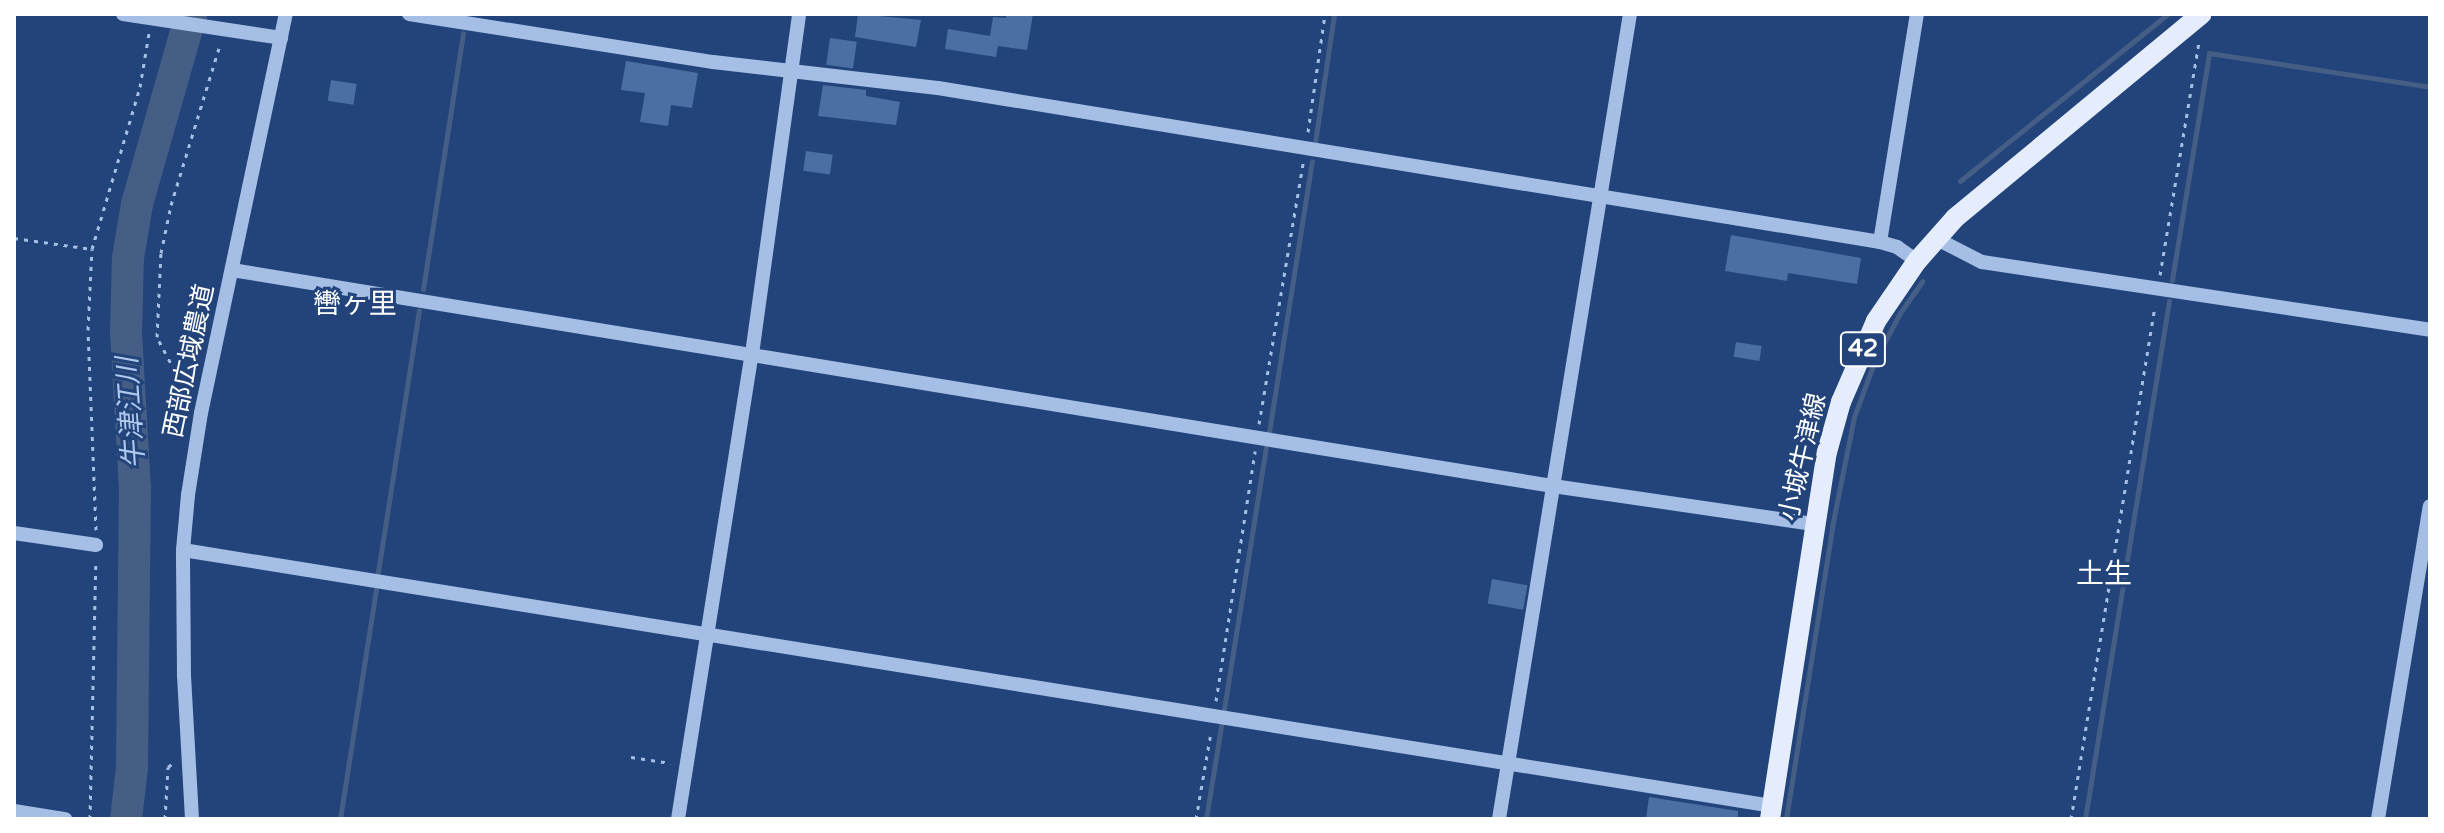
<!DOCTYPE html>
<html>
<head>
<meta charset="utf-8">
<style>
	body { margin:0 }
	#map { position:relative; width:2444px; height:833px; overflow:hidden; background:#22447a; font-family:"Varela Round","Noto Sans JP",sans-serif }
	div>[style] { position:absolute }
	.stream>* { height:5px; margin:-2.5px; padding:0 2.5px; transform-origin:2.5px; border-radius:2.5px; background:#455e86 }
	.river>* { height:32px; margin:-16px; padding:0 16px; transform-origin:16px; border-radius:16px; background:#455e86 }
	.building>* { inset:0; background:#4b6ea3; transform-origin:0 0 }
	.path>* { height:3px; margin-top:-1.5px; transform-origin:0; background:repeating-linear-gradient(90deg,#a4bee5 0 4px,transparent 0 10px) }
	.minor>* { height:14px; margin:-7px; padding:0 7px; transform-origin:7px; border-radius:7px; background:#a4bee5 }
	.major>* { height:20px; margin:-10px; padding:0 10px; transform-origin:10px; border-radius:10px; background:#e5edfd }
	span { translate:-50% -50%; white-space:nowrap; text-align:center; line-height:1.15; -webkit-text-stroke:6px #22447a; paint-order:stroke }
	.shield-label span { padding:2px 6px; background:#22447a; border:2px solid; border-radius:6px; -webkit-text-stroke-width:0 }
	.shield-label { font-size:24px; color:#fff; font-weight:700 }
	.street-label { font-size:26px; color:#fff }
	.neighbourhood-label { font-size:28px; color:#fff }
	.water-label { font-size:28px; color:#afc8ed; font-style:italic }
	.frame { position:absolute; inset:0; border:16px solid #fff; pointer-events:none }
</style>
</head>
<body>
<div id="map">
	<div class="stream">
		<div style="left:1315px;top:143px;width:130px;rotate:-81.6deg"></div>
		<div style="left:1960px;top:181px;width:267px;rotate:-38.8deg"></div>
		<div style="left:2172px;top:280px;width:230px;rotate:-80.7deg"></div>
		<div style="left:2209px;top:53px;width:224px;rotate:8.7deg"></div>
		<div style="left:423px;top:289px;width:259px;rotate:-81.1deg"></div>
		<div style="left:1269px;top:432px;width:274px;rotate:-81deg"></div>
		<div style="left:378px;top:572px;width:265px;rotate:-81.1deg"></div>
		<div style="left:1224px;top:709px;width:266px;rotate:-80.9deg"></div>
		<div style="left:340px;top:819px;width:233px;rotate:-81.1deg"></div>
		<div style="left:1206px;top:819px;width:100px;rotate:-80.8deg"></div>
		<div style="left:1786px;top:819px;width:296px;rotate:-81deg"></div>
		<div style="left:1832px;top:527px;width:112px;rotate:-78.7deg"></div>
		<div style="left:1854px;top:417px;width:61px;rotate:-69.8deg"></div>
		<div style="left:1875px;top:360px;width:53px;rotate:-62deg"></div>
		<div style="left:1900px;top:313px;width:39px;rotate:-55deg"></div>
		<div style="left:2085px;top:819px;width:525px;rotate:-80.79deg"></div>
	</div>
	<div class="river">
		<div style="left:126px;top:819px;width:51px;rotate:-83.3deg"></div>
		<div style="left:132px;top:768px;width:279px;rotate:-89.4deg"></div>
		<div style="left:135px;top:489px;width:157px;rotate:-93.3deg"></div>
		<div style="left:126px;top:332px;width:74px;rotate:-88.5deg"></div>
		<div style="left:128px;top:258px;width:55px;rotate:-80.5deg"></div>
		<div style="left:137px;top:204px;width:198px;rotate:-74.1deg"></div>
	</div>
	<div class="building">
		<div style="clip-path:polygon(858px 14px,921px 20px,916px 47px,855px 37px)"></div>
		<div style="clip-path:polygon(1006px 14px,1033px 14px,1027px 50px,998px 46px,996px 57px,945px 49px,948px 29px,990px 36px,993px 17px,1006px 18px)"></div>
		<div style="left:830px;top:38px;width:27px;height:27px;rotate:8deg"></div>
		<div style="clip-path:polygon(626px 61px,698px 73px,692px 108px,671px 105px,668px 126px,640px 122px,645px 93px,621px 90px)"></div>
		<div style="left:331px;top:80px;width:26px;height:21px;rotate:9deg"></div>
		<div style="clip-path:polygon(823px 85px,866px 90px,866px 96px,900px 102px,896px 125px,818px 116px)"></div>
		<div style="left:806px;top:151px;width:27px;height:20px;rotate:8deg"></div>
		<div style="clip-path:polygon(1731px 235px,1861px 258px,1857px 284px,1788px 273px,1787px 281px,1725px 271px)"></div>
		<div style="left:1736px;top:342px;width:26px;height:15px;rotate:9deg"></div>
		<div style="left:1492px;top:579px;width:36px;height:25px;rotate:10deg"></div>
		<div style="clip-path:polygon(1649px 797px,1738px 811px,1738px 819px,1646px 819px)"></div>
	</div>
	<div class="path">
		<div style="left:1308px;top:132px;width:119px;rotate:-81.8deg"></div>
		<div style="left:14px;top:238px;width:79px;rotate:8deg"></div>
		<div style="left:2160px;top:275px;width:237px;rotate:-80.5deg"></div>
		<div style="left:1259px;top:424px;width:265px;rotate:-80.4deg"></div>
		<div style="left:183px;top:437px;width:9px;rotate:-139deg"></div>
		<div style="left:176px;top:431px;width:60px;rotate:-91deg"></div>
		<div style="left:175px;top:371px;width:38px;rotate:-118deg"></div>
		<div style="left:157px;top:337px;width:84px;rotate:-87.3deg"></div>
		<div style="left:161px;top:253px;width:49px;rotate:-78.2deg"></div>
		<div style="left:171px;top:205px;width:167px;rotate:-73deg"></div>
		<div style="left:96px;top:530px;width:200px;rotate:-92.3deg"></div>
		<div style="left:88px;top:330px;width:81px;rotate:-87.2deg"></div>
		<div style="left:92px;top:249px;width:169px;rotate:-73.5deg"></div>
		<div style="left:140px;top:87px;width:55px;rotate:-80.5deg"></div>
		<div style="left:1216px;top:701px;width:253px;rotate:-81.1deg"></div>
		<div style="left:631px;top:757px;width:40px;rotate:8.5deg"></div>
		<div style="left:90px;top:819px;width:258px;rotate:-88.7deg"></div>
		<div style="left:165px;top:819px;width:52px;rotate:-86.7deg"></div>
		<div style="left:168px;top:767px;width:6px;rotate:-39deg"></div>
		<div style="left:1196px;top:819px;width:88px;rotate:-80.2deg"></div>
		<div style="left:2071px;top:819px;width:520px;rotate:-80.7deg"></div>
	</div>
	<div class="minor">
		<div style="left:123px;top:14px;width:160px;rotate:8.6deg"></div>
		<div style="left:409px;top:14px;width:308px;rotate:9deg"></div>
		<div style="left:713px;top:62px;width:226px;rotate:6.6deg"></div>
		<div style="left:938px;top:88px;width:955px;rotate:9.28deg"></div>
		<div style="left:1880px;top:242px;width:18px;rotate:16deg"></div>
		<div style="left:1897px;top:247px;width:24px;rotate:35deg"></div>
		<div style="left:1935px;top:238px;width:53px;rotate:27.1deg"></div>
		<div style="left:1982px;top:262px;width:453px;rotate:8.6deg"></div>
		<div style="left:1880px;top:242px;width:231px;rotate:-80.8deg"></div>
		<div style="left:232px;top:270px;width:1339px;rotate:9.29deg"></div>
		<div style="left:1553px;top:486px;width:263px;rotate:8.3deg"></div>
		<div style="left:14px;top:533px;width:83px;rotate:8.3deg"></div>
		<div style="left:183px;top:550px;width:1609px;rotate:9.15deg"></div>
		<div style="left:14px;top:811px;width:52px;rotate:8.9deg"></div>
		<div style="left:192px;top:819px;width:145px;rotate:-93.2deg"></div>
		<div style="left:184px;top:674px;width:124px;rotate:-90.5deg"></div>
		<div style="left:183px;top:550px;width:55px;rotate:-84.8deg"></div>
		<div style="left:188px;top:495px;width:83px;rotate:-81deg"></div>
		<div style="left:201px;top:413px;width:408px;rotate:-78deg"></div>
		<div style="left:678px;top:819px;width:471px;rotate:-81deg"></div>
		<div style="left:752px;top:354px;width:343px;rotate:-82.1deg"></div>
		<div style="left:1499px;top:819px;width:816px;rotate:-80.76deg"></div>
		<div style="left:2378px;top:819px;width:317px;rotate:-80.6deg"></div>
	</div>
	<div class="major">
		<div style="left:1770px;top:819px;width:371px;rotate:-81.2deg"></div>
		<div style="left:1827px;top:452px;width:52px;rotate:-74.4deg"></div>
		<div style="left:1841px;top:402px;width:88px;rotate:-66.6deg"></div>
		<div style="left:1876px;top:321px;width:73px;rotate:-55.7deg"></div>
		<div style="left:1917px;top:261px;width:57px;rotate:-48.5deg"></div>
		<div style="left:1955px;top:218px;width:320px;rotate:-39.6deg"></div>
	</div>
	<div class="shield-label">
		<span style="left:1863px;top:349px">42</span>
	</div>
	<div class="street-label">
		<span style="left:189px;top:361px;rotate:-78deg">西部広域農道</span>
		<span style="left:1803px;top:457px;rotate:-77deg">小城牛津線</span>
	</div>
	<div class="neighbourhood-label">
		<span style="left:355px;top:304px">轡ヶ里</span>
		<span style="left:2104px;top:574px">土生</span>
	</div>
	<div class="water-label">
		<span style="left:131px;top:413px;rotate:-94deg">牛津江川</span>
	</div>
	<div class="frame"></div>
</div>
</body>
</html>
